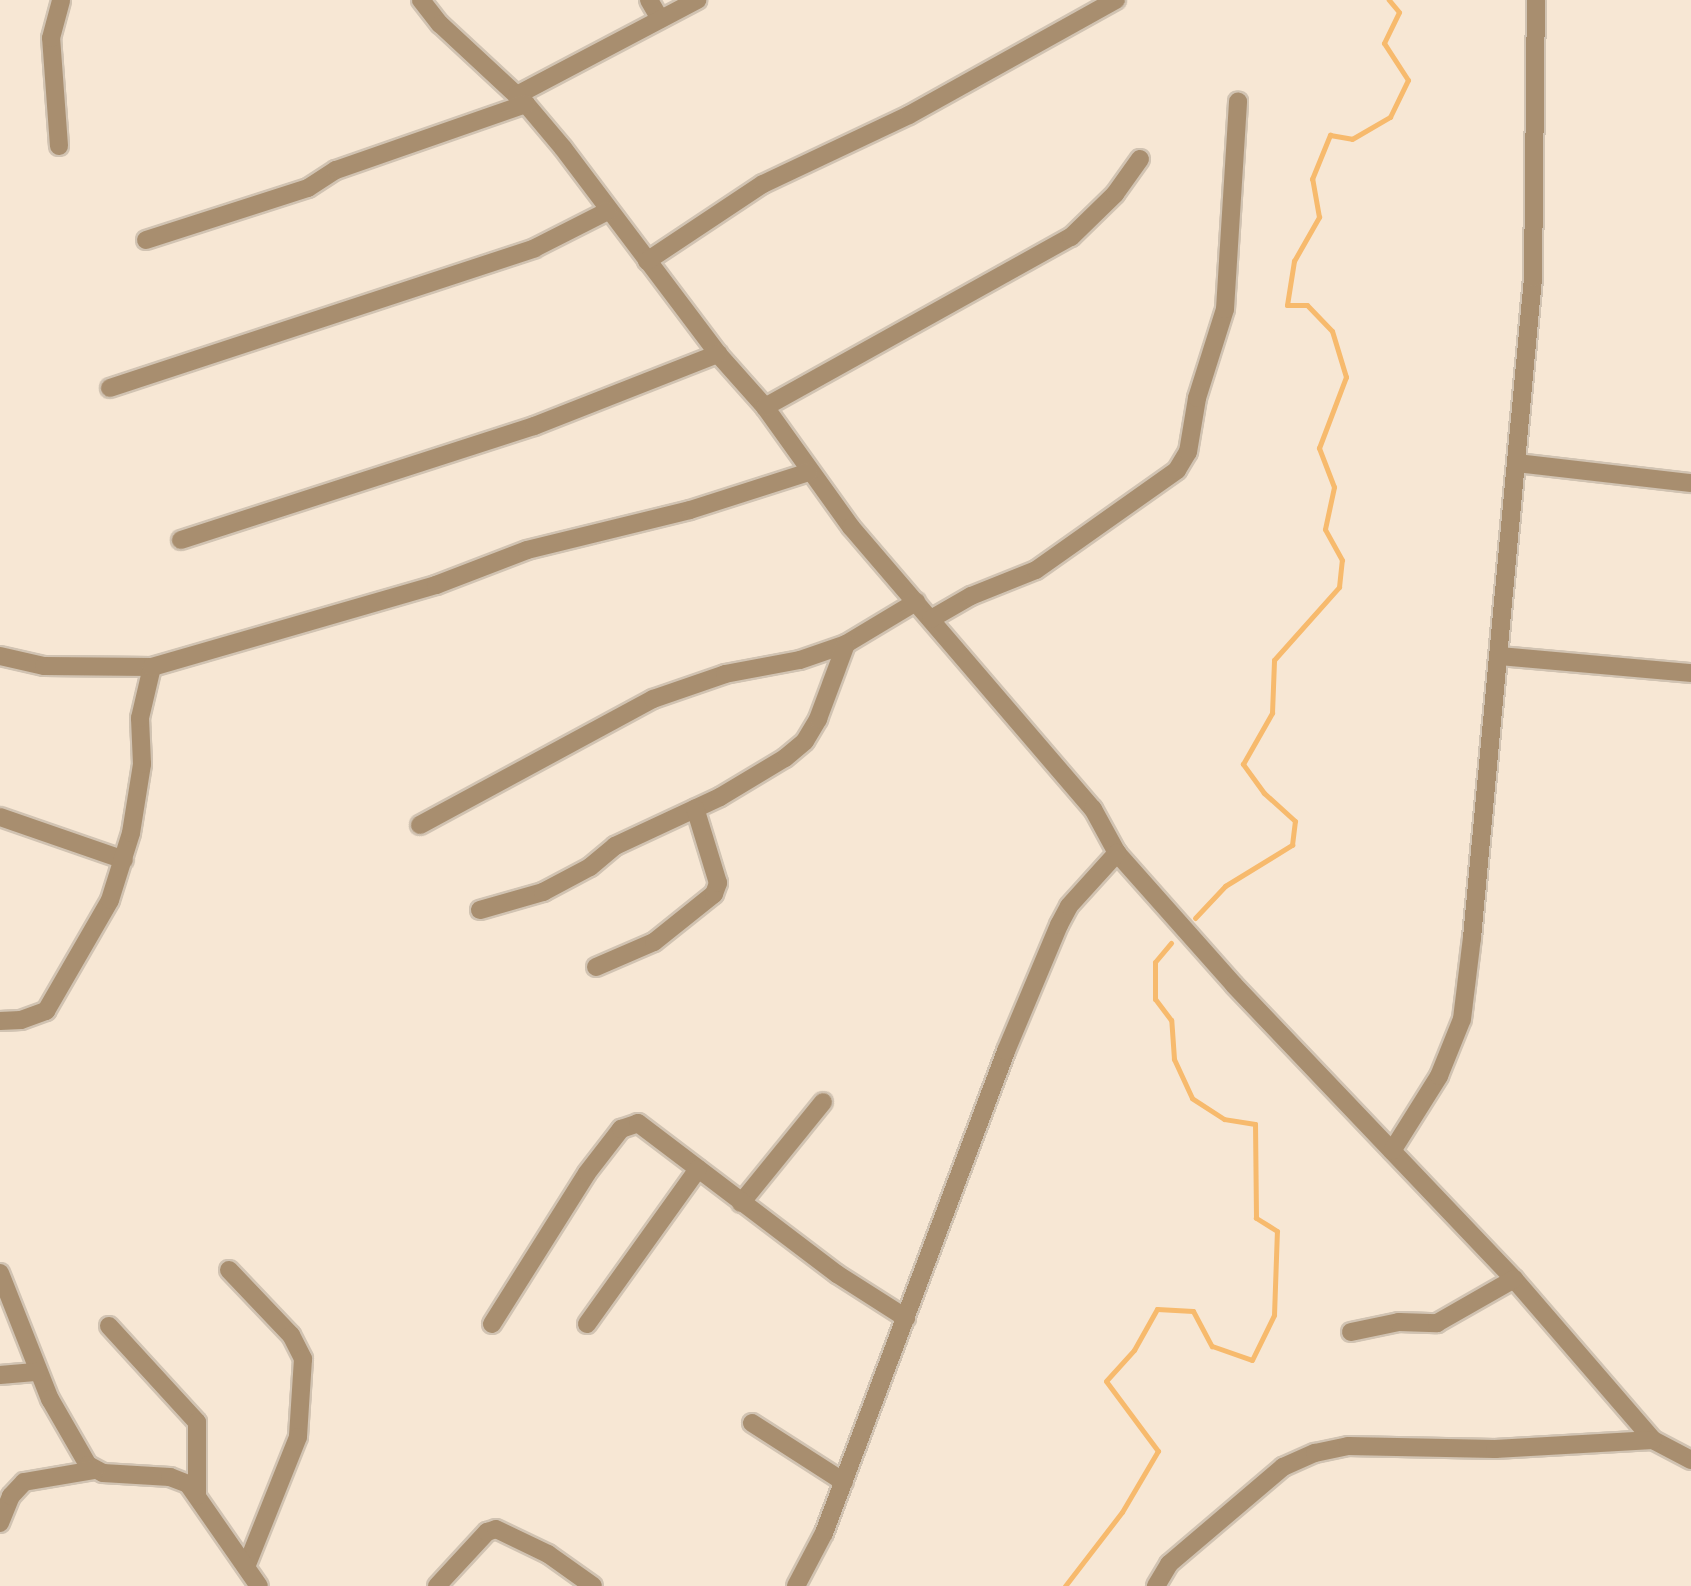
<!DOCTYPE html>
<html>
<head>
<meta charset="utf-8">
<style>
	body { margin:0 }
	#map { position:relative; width:1691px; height:1586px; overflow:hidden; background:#f7e7d4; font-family:"Titillium Web",sans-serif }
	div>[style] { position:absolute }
	.stream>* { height:5px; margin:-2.5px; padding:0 2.5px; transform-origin:2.5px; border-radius:2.5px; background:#f7ba6d }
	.roads { filter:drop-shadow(2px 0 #d1c3b2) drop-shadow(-2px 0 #d1c3b2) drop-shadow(0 2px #d1c3b2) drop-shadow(0 -2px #d1c3b2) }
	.minor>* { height:18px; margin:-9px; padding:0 9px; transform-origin:9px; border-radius:9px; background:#a88e6f }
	span { translate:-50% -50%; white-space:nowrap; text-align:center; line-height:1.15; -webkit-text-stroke:5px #fff5ea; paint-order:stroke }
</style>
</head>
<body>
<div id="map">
	<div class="stream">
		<div style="left:1195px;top:918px;width:44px;rotate:-46.8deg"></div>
		<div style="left:1225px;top:886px;width:79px;rotate:-31.5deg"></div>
		<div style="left:1292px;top:845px;width:24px;rotate:-83deg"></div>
		<div style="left:1295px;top:821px;width:42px;rotate:-137.9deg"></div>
		<div style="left:1264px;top:793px;width:36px;rotate:-126deg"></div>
		<div style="left:1243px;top:764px;width:59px;rotate:-60.4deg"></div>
		<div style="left:1272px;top:713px;width:53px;rotate:-87.8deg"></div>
		<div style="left:1274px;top:660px;width:98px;rotate:-48.3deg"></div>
		<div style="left:1339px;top:587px;width:27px;rotate:-84deg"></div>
		<div style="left:1342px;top:560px;width:35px;rotate:-119deg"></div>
		<div style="left:1325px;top:529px;width:43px;rotate:-77.9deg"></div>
		<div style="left:1334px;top:487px;width:42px;rotate:-111deg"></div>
		<div style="left:1319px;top:448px;width:76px;rotate:-69.2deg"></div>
		<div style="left:1346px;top:377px;width:48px;rotate:-106.9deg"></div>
		<div style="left:1332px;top:331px;width:36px;rotate:-134deg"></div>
		<div style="left:1307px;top:305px;width:20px;rotate:180deg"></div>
		<div style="left:1287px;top:305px;width:45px;rotate:-81deg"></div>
		<div style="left:1294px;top:261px;width:51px;rotate:-60.4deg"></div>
		<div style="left:1319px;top:217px;width:39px;rotate:-100deg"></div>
		<div style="left:1312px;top:179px;width:48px;rotate:-67.8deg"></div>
		<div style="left:1330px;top:135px;width:22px;rotate:10deg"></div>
		<div style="left:1352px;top:139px;width:44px;rotate:-30.1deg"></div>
		<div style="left:1390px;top:117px;width:41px;rotate:-64.1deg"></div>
		<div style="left:1408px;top:80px;width:44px;rotate:-123deg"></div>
		<div style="left:1384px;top:43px;width:34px;rotate:-64deg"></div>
		<div style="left:1399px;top:12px;width:16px;rotate:-130deg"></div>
		<div style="left:1065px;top:1586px;width:93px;rotate:-52.4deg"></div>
		<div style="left:1122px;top:1512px;width:71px;rotate:-59.5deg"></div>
		<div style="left:1158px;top:1451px;width:87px;rotate:-126.6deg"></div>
		<div style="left:1106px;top:1381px;width:42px;rotate:-47.9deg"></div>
		<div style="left:1134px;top:1350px;width:47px;rotate:-60.7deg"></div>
		<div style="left:1157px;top:1309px;width:36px;rotate:3deg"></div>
		<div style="left:1193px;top:1311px;width:40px;rotate:62deg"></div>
		<div style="left:1212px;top:1346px;width:42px;rotate:19.3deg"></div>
		<div style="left:1252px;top:1360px;width:50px;rotate:-63.9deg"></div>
		<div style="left:1274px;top:1315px;width:84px;rotate:-88deg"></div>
		<div style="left:1277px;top:1231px;width:25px;rotate:-148deg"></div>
		<div style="left:1256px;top:1218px;width:94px;rotate:-90.6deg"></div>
		<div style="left:1255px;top:1124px;width:31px;rotate:-171deg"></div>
		<div style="left:1224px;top:1119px;width:38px;rotate:-147deg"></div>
		<div style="left:1192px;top:1098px;width:43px;rotate:-114.8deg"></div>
		<div style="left:1174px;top:1059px;width:39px;rotate:-94deg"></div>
		<div style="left:1171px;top:1020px;width:26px;rotate:-127deg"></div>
		<div style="left:1155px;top:999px;width:37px;rotate:-90deg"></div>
		<div style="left:1155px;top:962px;width:25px;rotate:-50deg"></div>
	</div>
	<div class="roads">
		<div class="minor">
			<div style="left:421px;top:0;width:31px;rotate:52deg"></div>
			<div style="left:440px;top:24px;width:117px;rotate:42.9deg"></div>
			<div style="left:526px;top:104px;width:57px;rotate:49.9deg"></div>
			<div style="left:563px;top:148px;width:258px;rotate:53deg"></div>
			<div style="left:718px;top:354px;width:71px;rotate:48.4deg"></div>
			<div style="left:765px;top:407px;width:148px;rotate:54.4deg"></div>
			<div style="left:851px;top:527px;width:372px;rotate:49.4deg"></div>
			<div style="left:1093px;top:809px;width:50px;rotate:61.4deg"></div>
			<div style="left:1117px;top:853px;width:176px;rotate:48.4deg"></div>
			<div style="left:1234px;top:985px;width:406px;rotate:46.4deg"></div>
			<div style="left:1514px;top:1279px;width:213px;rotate:49.2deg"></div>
			<div style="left:1653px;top:1440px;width:43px;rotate:27.8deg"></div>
			<div style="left:649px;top:0;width:22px;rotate:60deg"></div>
			<div style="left:517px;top:95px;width:204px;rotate:-27.8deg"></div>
			<div style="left:59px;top:146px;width:108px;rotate:-94.2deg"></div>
			<div style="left:51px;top:38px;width:39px;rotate:-75deg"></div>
			<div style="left:146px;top:240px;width:170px;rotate:-17.8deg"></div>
			<div style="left:308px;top:188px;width:33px;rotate:-33deg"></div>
			<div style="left:336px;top:170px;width:201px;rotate:-19.2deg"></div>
			<div style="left:647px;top:261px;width:139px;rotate:-33.6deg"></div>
			<div style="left:763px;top:184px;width:161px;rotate:-25.3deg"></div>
			<div style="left:909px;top:115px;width:237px;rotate:-29.1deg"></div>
			<div style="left:110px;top:388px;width:447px;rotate:-18.2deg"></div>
			<div style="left:535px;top:248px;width:82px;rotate:-26.9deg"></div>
			<div style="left:765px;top:407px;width:350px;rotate:-29.1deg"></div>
			<div style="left:1071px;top:237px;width:62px;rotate:-44.3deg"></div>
			<div style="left:1115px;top:194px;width:43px;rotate:-54.5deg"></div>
			<div style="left:1517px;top:463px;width:175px;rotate:6.6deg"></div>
			<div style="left:181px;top:540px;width:371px;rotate:-17.9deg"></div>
			<div style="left:534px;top:426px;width:198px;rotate:-21.4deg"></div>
			<div style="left:931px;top:619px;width:46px;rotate:-29.9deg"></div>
			<div style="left:971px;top:596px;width:70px;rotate:-21.8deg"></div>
			<div style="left:1036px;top:570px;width:173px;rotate:-35.3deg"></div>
			<div style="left:1177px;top:470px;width:21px;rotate:-59deg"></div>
			<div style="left:1188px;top:452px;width:55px;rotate:-80.5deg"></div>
			<div style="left:1197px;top:398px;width:93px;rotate:-72.5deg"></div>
			<div style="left:1225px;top:309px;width:208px;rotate:-86.4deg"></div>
			<div style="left:0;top:656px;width:45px;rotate:12.8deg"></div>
			<div style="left:44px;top:666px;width:108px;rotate:0.5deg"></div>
			<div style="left:1500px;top:656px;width:192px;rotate:5.1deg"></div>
			<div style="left:0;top:817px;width:131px;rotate:19.1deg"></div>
			<div style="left:420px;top:825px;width:265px;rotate:-28.4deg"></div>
			<div style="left:653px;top:699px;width:76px;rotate:-19.1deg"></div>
			<div style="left:725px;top:674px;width:76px;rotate:-10.6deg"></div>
			<div style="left:800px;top:660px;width:49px;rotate:-19.2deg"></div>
			<div style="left:846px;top:644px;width:82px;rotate:-31deg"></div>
			<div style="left:480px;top:910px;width:66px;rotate:-15.9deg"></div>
			<div style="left:543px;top:892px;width:53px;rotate:-28deg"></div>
			<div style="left:590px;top:867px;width:33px;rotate:-40deg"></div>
			<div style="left:615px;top:846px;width:116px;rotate:-25deg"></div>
			<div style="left:720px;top:797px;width:76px;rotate:-31deg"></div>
			<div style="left:785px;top:758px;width:26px;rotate:-40deg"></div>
			<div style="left:805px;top:741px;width:26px;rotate:-59deg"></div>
			<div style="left:818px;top:719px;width:80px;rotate:-69.5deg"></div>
			<div style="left:596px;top:967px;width:63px;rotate:-23.3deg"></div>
			<div style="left:654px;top:942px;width:77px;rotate:-38.7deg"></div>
			<div style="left:714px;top:894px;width:12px;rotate:-70deg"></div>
			<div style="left:718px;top:883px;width:78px;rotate:-107deg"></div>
			<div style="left:0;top:1021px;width:21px;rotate:-3deg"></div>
			<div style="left:21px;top:1020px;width:27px;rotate:-20deg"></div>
			<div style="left:46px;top:1011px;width:128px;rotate:-60deg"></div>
			<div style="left:110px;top:900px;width:70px;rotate:-72.6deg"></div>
			<div style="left:131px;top:833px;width:70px;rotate:-80.9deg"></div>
			<div style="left:142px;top:764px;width:46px;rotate:-92.5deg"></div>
			<div style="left:140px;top:718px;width:52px;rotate:-76.8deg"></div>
			<div style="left:152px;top:667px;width:296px;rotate:-16.1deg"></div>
			<div style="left:436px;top:585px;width:97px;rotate:-21deg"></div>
			<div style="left:527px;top:550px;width:168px;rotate:-13.8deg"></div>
			<div style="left:690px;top:510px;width:125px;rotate:-17.7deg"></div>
			<div style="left:1392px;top:1151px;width:89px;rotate:-57.9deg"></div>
			<div style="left:1439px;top:1076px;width:61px;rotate:-68deg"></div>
			<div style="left:1462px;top:1019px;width:82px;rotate:-83deg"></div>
			<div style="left:1472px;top:938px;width:663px;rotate:-84.72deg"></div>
			<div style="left:1533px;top:278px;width:278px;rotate:-89.4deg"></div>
			<div style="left:741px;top:1203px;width:130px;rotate:-50.9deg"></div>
			<div style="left:229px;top:1270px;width:90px;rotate:46.4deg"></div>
			<div style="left:291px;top:1335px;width:27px;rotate:63deg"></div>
			<div style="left:303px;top:1359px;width:78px;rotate:93.7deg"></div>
			<div style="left:298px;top:1437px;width:140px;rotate:111.8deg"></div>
			<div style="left:0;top:1273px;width:136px;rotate:68.4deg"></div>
			<div style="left:50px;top:1399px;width:76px;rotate:60.1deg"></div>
			<div style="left:88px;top:1465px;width:17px;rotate:28deg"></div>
			<div style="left:103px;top:1473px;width:67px;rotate:3.4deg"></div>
			<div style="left:170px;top:1477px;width:19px;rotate:21deg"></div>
			<div style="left:188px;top:1484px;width:124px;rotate:55.2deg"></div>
			<div style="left:492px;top:1324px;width:178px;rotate:-57.8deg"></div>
			<div style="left:587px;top:1173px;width:56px;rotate:-52.3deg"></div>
			<div style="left:621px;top:1129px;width:18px;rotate:-19deg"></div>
			<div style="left:638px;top:1123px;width:250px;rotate:37.2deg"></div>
			<div style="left:837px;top:1274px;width:82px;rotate:32.5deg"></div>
			<div style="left:587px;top:1324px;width:191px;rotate:-54.4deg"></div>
			<div style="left:109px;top:1326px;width:130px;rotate:47.5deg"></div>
			<div style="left:197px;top:1422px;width:74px;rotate:90deg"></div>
			<div style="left:1351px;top:1332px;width:49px;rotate:-11.8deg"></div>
			<div style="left:1399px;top:1322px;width:38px;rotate:2deg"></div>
			<div style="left:1437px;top:1323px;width:89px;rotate:-29.7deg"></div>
			<div style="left:0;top:1375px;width:38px;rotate:-5deg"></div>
			<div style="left:752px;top:1423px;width:109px;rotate:32.7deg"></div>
			<div style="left:0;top:1523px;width:29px;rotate:-68deg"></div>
			<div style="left:11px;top:1496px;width:19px;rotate:-47deg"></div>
			<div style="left:24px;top:1482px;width:72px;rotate:-9.6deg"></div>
			<div style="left:437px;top:1586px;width:74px;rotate:-47.2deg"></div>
			<div style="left:487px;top:1532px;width:9px;rotate:-18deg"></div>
			<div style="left:496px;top:1529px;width:58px;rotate:25.7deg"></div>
			<div style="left:548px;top:1554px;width:55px;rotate:35.4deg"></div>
			<div style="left:796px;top:1586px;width:60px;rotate:-62.2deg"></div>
			<div style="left:824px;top:1533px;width:515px;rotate:-69.31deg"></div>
			<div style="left:1006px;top:1051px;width:137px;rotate:-67.2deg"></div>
			<div style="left:1059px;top:925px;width:21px;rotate:-62deg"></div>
			<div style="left:1069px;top:906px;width:72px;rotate:-47.8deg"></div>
			<div style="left:1156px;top:1586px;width:26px;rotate:-59deg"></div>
			<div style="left:1169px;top:1564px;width:150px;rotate:-40.4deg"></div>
			<div style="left:1283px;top:1467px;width:35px;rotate:-24deg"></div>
			<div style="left:1315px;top:1453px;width:34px;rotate:-12deg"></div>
			<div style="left:1348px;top:1446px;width:147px;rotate:1.2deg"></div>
			<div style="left:1495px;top:1449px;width:158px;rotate:-3.3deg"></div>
		</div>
	</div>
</div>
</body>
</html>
